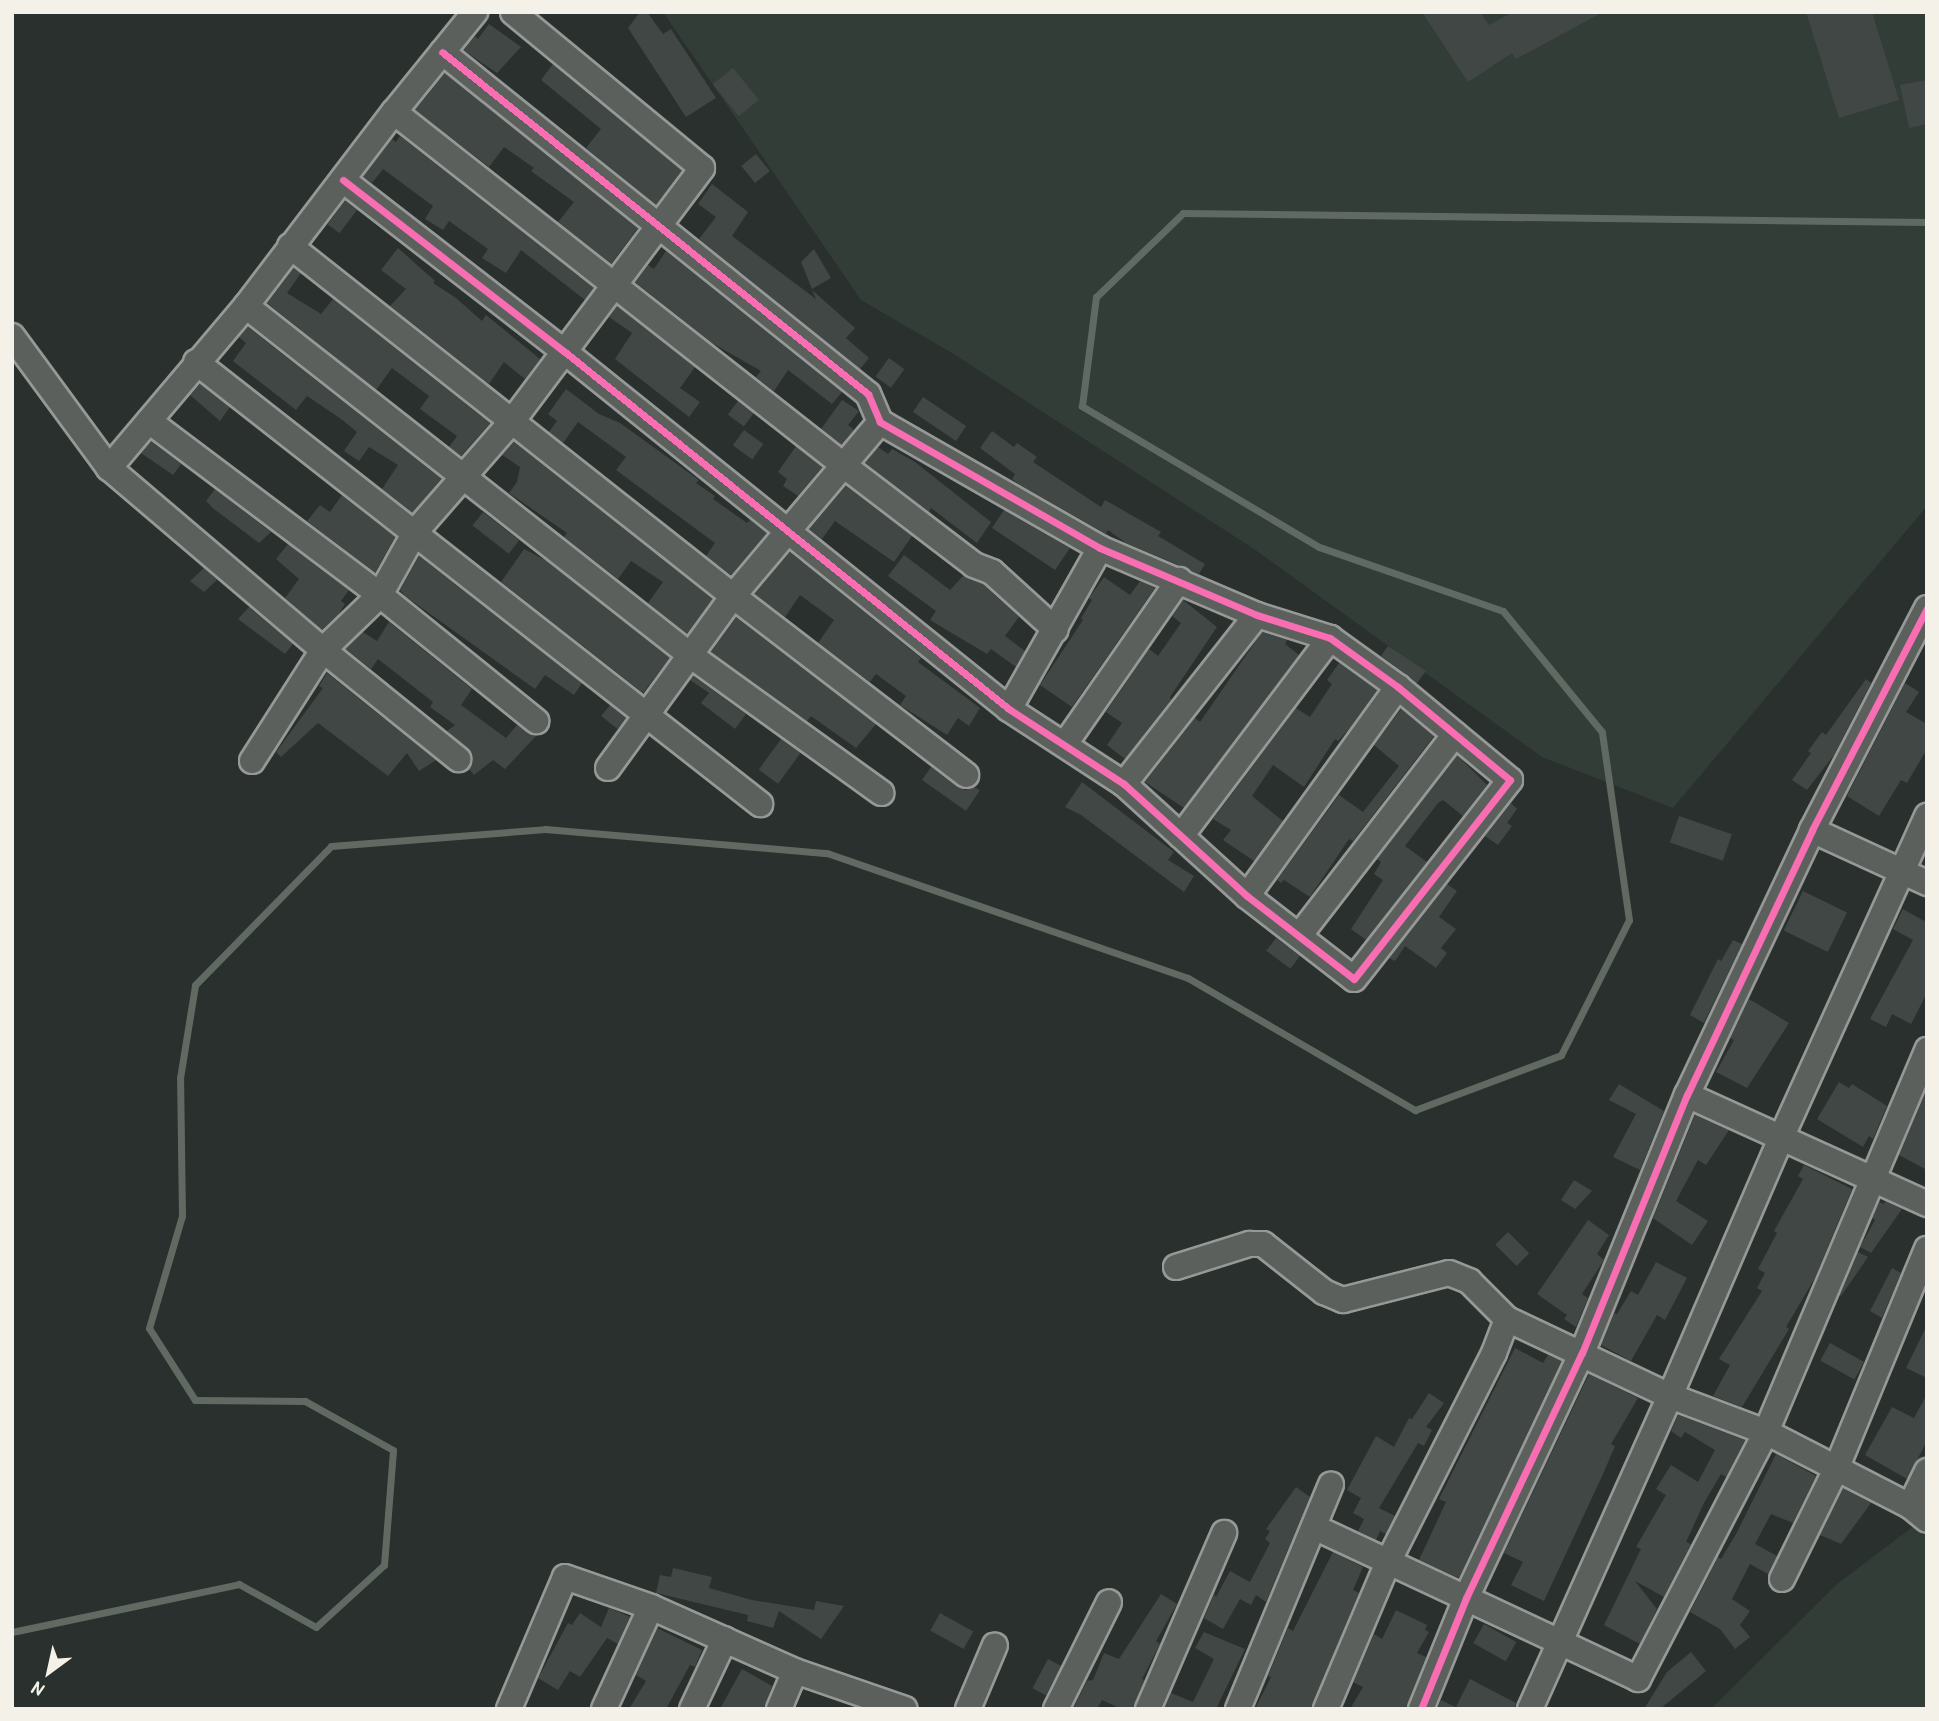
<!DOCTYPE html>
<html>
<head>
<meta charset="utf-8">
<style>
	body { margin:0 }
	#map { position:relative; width:1939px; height:1721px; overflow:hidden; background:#29302d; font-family:"Patrick Hand",sans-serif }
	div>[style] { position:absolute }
	.built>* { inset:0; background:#323d37 }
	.stream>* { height:7px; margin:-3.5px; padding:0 3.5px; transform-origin:3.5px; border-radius:3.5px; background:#616963 }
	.building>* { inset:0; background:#414744; transform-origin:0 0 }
	.roads { filter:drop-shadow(2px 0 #969996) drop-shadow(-2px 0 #969996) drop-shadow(0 2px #969996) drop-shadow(0 -2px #969996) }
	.street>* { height:24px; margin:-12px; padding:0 12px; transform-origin:12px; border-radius:12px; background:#5c605c }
	.cycleway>* { height:7px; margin:-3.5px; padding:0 3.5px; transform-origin:3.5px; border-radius:3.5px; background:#f96db3 }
	span { translate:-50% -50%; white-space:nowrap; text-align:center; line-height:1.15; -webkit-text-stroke:6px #26332d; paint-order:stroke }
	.frame { position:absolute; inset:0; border:14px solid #f4f1e8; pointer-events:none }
	.north { position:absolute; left:14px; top:1637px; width:70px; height:70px; -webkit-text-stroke:5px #26332d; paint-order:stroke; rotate:213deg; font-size:19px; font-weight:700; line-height:28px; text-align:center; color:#f4f1e8 }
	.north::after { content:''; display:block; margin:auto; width:24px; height:32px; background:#f4f1e8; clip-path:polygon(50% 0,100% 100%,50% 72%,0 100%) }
</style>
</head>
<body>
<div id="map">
	<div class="built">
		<div style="clip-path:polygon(663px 12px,1927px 12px,1927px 506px,1673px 808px,1542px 757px,1254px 549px,952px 353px,861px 300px)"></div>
		<div style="clip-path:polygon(1927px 1516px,1927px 1709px,1711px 1709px,1837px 1584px)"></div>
	</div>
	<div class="stream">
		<div style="left:12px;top:1632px;width:232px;rotate:-11.9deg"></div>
		<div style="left:239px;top:1584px;width:88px;rotate:29.2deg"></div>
		<div style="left:316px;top:1627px;width:92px;rotate:-42.4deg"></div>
		<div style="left:384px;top:1565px;width:115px;rotate:-85.5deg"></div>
		<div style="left:393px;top:1450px;width:101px;rotate:-150.9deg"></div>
		<div style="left:305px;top:1401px;width:110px;rotate:-179.5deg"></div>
		<div style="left:195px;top:1400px;width:85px;rotate:-122.6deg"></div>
		<div style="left:149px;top:1328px;width:117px;rotate:-73.6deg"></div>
		<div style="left:182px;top:1216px;width:138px;rotate:-90.8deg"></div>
		<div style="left:180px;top:1078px;width:94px;rotate:-80.8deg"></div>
		<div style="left:195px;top:985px;width:194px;rotate:-45.6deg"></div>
		<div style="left:331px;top:846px;width:215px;rotate:-4.5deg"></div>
		<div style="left:545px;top:829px;width:283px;rotate:4.9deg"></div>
		<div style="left:827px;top:853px;width:382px;rotate:19.1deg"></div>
		<div style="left:1188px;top:978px;width:263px;rotate:30.2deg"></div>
		<div style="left:1415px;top:1110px;width:156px;rotate:-20.6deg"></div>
		<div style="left:1561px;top:1055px;width:151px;rotate:-63.3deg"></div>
		<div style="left:1629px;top:920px;width:190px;rotate:-98.2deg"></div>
		<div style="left:1602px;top:732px;width:156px;rotate:-129.3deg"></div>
		<div style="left:1503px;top:611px;width:195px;rotate:-160.8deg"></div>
		<div style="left:1319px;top:547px;width:276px;rotate:-149.3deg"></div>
		<div style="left:1082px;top:406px;width:110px;rotate:-82.7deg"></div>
		<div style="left:1096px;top:297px;width:121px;rotate:-44deg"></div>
		<div style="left:1183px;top:213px;width:744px;rotate:0.69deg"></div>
	</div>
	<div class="building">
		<div style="clip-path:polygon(640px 12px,647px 12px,663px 34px,671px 29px,716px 98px,686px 117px,628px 28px)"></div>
		<div style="clip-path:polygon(1422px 12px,1480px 12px,1489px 25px,1513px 12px,1603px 12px,1516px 59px,1512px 53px,1468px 82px)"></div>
		<div style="clip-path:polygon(1806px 12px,1872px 12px,1899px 100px,1839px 118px)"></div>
		<div style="clip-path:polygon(489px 24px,521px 47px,497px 73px,463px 50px,475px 36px,478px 39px)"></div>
		<div style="clip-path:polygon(553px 64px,682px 170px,656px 205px,586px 148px,601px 129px,541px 80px)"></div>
		<div style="left:733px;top:68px;width:41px;height:26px;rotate:51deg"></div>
		<div style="clip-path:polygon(445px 73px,638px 228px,611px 264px,558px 222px,574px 202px,531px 171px,534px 168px,504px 147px,489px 167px,415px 110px)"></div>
		<div style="clip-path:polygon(1927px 80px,1927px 124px,1909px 128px,1900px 85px)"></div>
		<div style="clip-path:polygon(400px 136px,594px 288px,585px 300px,521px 250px,506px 273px,482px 258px,488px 249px,449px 221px,443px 230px,425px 219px,433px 206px,383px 169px,372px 183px,363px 177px,392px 139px,396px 142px)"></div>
		<div style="left:756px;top:154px;width:22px;height:19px;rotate:51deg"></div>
		<div style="clip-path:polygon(712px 184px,748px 212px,732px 236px,816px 299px,812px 290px,855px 328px,846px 338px,869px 358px,860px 369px,699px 239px,716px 217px,698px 204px)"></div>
		<div style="left:345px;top:201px;width:15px;height:29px;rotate:37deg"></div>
		<div style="clip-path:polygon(398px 248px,435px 281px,433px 283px,456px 298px,482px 321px,486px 315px,540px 359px,525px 379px,504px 362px,489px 384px,390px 306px,406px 289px,381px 270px)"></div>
		<div style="clip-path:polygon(814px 249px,831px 278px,812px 289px,801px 262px)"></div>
		<div style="clip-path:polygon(666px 251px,842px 392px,832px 404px,788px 370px,774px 391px,771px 389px,756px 377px,761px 371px,712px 343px,635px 282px,648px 265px,654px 269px)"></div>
		<div style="clip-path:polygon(294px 268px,301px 273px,287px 293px,321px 314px,333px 299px,490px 423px,461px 456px,449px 447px,457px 436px,420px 409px,429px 396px,392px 368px,376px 390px,267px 303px)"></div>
		<div style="clip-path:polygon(617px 306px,695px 367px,680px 388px,700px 402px,689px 417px,615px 359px,632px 333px,609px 317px)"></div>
		<div style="clip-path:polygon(248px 327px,442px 479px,412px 513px,382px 489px,398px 465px,369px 447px,359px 461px,344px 451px,357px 432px,341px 419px,307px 396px,296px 410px,233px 361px,246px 343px,239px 337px)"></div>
		<div style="left:889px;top:358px;width:19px;height:23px;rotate:36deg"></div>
		<div style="clip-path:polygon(200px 384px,230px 407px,220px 421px,190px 395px)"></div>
		<div style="clip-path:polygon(566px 389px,599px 414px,620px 423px,699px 480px,696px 483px,715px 496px,713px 499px,747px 523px,750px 520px,767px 533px,731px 575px,706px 556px,715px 543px,616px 470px,626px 457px,578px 422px,563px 443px,549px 432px,557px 421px,548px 414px)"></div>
		<div style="left:923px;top:397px;width:52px;height:18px;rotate:34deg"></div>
		<div style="clip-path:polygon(842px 400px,859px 411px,848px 425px,854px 430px,841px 445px,821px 429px)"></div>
		<div style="left:738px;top:401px;width:20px;height:17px;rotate:37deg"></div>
		<div style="left:744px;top:430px;width:24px;height:19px;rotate:36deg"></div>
		<div style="clip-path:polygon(992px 431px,1014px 447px,1017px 443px,1037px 457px,1033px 462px,1101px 507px,1105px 500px,1161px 532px,1158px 536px,1205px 564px,1199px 574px,1126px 543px,1108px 530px,1106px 534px,1020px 485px,1012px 479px,1015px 474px,980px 448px)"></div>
		<div style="clip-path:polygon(151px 441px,181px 464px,173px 475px,141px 453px)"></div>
		<div style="clip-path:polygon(514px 442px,713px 599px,687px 634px,648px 603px,663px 582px,631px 561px,618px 579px,564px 537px,567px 533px,509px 493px,517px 482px,520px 467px,502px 455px)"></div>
		<div style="clip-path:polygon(796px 446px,822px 467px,798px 496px,783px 486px,787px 479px,778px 472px)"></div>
		<div style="clip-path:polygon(878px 447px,888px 454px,892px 449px,915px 462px,991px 522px,977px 543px,931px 508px,929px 512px,865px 463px)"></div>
		<div style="clip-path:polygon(846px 486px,912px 536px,894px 562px,835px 521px,822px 539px,809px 529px)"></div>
		<div style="clip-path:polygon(215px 489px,271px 532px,259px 543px,214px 509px,206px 501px)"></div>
		<div style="clip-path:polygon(342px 495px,395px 537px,375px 573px,307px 521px,320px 505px,330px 512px)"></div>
		<div style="clip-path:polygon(1004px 510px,1070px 548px,1055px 570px,992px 528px)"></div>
		<div style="left:483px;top:512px;width:46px;height:17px;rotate:38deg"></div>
		<div style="clip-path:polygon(288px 544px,349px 590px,341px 601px,345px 604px,338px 615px,322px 630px,285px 598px,299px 579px,276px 559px)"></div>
		<div style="clip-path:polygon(524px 549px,547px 561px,670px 658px,643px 693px,501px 582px)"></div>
		<div style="clip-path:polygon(790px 552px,921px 658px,918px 662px,980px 708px,969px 726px,958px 718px,947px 735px,900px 705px,906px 696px,876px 674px,870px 682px,818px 643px,834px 620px,800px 595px,785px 617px,754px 594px)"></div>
		<div style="clip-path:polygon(904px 555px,950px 590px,963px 576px,983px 584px,1019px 617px,1005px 636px,1025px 651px,1016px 667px,991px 649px,987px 654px,930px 620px,936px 611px,888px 576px)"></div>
		<div style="clip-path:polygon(419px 556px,582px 683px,574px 695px,545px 675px,535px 689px,405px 596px,400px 590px)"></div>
		<div style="clip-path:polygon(204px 568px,217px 580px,204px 592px,190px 581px)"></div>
		<div style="clip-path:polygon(1104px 577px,1130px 595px,1140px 581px,1155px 588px,1072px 707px,1040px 685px,1083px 620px,1081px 618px,1092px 600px,1089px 598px)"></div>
		<div style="clip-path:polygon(1183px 600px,1217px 627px,1170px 697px,1171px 700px,1125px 759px,1107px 745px,1122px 723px,1106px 712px,1149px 649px,1158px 656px,1181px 623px,1172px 616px)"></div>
		<div style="clip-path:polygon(249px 607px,293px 644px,285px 654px,238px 619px)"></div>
		<div style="clip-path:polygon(736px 617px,876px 724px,856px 748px,811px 716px,807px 721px,711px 652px)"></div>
		<div style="clip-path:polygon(389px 622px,472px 689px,461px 705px,506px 738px,517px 725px,537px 735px,505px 769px,493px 760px,474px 775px,469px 769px,472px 753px,447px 731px,455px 725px,430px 707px,433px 702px,378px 659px,371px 669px,345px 649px,363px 632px,377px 641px)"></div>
		<div style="clip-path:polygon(1262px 632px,1287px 640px,1285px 644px,1299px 655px,1184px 808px,1145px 782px,1195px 718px,1200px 722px)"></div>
		<div style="clip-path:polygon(1388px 646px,1426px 671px,1417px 683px,1381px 656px)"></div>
		<div style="clip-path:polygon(1339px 663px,1377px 690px,1350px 728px,1338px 741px,1335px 739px,1304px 787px,1273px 765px,1252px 796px,1283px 821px,1254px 861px,1223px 840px,1231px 830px,1213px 819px,1296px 708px,1310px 717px,1332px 684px,1327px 680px)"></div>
		<div style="clip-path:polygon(327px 673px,436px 760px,419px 771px,407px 753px,388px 776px,318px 723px,281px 757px,276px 752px,323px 688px,319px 686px)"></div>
		<div style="clip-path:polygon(693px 676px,746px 714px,735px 729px,701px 703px,709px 693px,690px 680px)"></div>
		<div style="clip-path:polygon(1866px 679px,1871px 683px,1834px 755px,1807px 790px,1792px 780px,1811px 753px,1808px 751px,1822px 732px,1826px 735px)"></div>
		<div style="clip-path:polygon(1905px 683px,1919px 692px,1906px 712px,1927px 724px,1927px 749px,1907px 783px,1901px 780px,1879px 816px,1847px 796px)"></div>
		<div style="left:610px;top:705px;width:21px;height:14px;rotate:39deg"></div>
		<div style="clip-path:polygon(1401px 709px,1434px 736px,1353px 841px,1349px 839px,1310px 897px,1284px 880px,1281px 883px,1277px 880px,1339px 795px,1363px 812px,1399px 766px,1374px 745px)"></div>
		<div style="left:781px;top:739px;width:24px;height:38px;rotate:36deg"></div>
		<div style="clip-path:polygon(1457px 755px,1487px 785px,1463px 816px,1443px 800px,1438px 803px,1405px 846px,1427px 862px,1366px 940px,1351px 929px,1383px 880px,1374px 874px,1381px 862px,1377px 859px)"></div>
		<div style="clip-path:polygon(931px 767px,958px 787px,965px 790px,974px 787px,980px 790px,966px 811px,922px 780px)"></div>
		<div style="clip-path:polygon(1082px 782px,1174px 852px,1168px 860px,1194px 876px,1184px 892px,1081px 815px,1065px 807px)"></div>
		<div style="clip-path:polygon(1511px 803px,1517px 809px,1507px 823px,1512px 826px,1498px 845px,1485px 836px)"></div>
		<div style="left:1679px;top:816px;width:56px;height:28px;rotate:19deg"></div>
		<div style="clip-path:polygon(1447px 884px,1457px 891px,1439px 917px,1456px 929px,1441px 948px,1447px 953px,1436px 968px,1405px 946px,1395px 961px,1389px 958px)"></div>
		<div style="left:1803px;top:891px;width:49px;height:44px;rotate:26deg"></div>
		<div style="clip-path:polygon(1903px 909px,1924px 921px,1927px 916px,1927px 993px,1911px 1024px,1892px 1014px,1886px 1027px,1870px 1019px,1913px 940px,1893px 929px)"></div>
		<div style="left:1276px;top:938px;width:30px;height:16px;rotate:37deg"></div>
		<div style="clip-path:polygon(1733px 940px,1742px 944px,1704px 1023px,1690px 1015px,1718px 959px,1721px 961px)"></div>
		<div style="clip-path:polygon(1749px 999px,1789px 1023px,1747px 1088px,1716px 1072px,1734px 1040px,1730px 1038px)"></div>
		<div style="clip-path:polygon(1839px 1082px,1849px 1088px,1852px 1084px,1887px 1106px,1873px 1139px,1869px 1136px,1863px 1147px,1817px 1119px)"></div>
		<div style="clip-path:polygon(1619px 1084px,1664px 1111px,1640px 1170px,1613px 1157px,1636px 1114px,1609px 1100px)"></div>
		<div style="clip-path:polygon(1927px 1089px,1927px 1170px,1899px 1155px)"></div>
		<div style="clip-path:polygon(1695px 1115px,1729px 1130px,1706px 1165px,1698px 1160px,1676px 1201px,1708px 1221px,1692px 1245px,1653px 1218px)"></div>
		<div style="clip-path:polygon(1804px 1165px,1852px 1189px,1815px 1278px,1786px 1327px,1789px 1329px,1742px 1407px,1713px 1396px,1730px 1365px,1719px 1359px,1762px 1291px,1757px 1288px,1765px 1273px,1758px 1269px,1777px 1233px,1774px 1231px,1803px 1179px,1798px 1176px)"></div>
		<div style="clip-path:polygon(1574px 1180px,1592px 1191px,1575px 1209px,1561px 1200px)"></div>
		<div style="clip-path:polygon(1885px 1201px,1902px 1209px,1871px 1253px,1860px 1247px,1875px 1220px,1872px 1218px,1879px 1202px,1884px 1204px)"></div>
		<div style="clip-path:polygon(1588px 1220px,1609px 1235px,1597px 1254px,1604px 1260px,1582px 1294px,1588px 1298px,1576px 1327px,1564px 1319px,1567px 1315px,1537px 1294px)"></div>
		<div style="left:1508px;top:1232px;width:30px;height:18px;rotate:45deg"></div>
		<div style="clip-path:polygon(1858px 1252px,1868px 1257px,1841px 1296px,1840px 1295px)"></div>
		<div style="clip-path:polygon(1656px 1262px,1687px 1278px,1665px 1320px,1657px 1315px,1631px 1361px,1601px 1345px,1614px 1313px,1617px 1314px,1631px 1291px,1638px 1295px)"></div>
		<div style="clip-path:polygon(1892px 1268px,1901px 1273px,1882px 1318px,1870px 1311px)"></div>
		<div style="clip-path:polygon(1927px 1325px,1927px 1378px,1906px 1368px)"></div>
		<div style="left:1830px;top:1343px;width:39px;height:20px;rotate:29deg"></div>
		<div style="clip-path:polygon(1515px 1348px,1543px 1363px,1548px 1355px,1562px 1361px,1459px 1578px,1419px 1560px,1446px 1502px,1439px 1499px)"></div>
		<div style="clip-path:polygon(1589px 1374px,1638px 1398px,1611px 1444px,1615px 1446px,1603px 1474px,1544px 1601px,1511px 1585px,1523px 1562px,1504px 1553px)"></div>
		<div style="clip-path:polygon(1429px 1393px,1444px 1403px,1426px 1427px,1432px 1430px,1424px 1446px,1418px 1443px,1379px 1508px,1395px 1516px,1386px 1534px,1380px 1531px,1376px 1540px,1358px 1531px,1364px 1519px,1353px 1513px,1361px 1498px,1347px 1490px,1376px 1436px,1394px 1447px,1409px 1418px,1412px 1419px)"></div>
		<div style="clip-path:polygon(1927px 1394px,1927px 1441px,1907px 1479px,1865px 1455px,1892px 1407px,1914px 1418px)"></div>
		<div style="clip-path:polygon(1678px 1415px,1745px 1440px,1726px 1477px,1721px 1474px,1704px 1503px,1686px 1542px,1691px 1544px,1664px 1597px,1635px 1581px,1657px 1609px,1640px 1644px,1604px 1625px,1641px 1549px,1636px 1547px,1666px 1495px,1656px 1489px,1671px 1465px,1698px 1482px,1715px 1450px,1685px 1432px,1681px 1438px,1671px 1431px)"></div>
		<div style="clip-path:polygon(1776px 1454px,1816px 1476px,1793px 1523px,1771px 1514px,1755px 1544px,1777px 1556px,1768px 1574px,1750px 1564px,1732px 1599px,1750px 1611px,1740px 1625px,1750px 1637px,1735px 1649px,1720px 1629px,1690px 1612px,1718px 1557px,1721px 1559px,1736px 1534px)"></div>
		<div style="clip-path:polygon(1296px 1487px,1310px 1497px,1266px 1602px,1256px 1595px,1251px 1605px,1240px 1599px,1223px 1629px,1204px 1618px,1214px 1594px,1216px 1597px,1230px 1571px,1250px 1582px,1270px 1543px,1265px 1539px,1270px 1531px,1266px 1529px)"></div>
		<div style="clip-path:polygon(1843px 1488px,1871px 1503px,1841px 1544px,1820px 1535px)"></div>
		<div style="clip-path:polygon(1333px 1552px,1363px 1567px,1353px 1590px,1359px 1593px,1312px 1707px,1255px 1709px,1271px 1677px,1268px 1676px,1288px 1628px,1293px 1631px)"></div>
		<div style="clip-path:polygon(673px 1568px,712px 1577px,709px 1588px,752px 1600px,814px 1610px,816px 1601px,844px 1606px,821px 1639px,779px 1611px,773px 1628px,747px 1621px,748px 1615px,656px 1593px,660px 1575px,671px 1577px)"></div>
		<div style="clip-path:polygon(1161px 1594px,1177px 1604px,1156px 1641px,1160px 1644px,1142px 1679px,1144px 1680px,1133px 1709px,1121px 1709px,1102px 1700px,1097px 1709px,1073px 1709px,1087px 1681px,1093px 1680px,1104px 1653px,1119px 1659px)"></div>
		<div style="clip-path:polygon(609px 1608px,630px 1617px,618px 1644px,607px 1638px,580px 1677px,570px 1671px,558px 1690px,538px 1678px,568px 1623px,572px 1625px,580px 1613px,601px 1627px)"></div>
		<div style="clip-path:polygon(1396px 1610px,1427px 1625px,1425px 1630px,1429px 1632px,1417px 1653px,1426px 1657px,1406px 1709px,1350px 1709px,1363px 1687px,1353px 1682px,1374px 1634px,1382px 1639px)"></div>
		<div style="left:940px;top:1613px;width:38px;height:20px;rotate:29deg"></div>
		<div style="left:1484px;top:1624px;width:37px;height:22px;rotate:29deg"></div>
		<div style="clip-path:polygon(657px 1628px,702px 1650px,695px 1667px,690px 1665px,666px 1709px,629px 1709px,646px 1681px,636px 1675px)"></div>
		<div style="clip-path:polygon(1204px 1632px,1245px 1649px,1216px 1709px,1164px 1709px,1171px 1693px,1193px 1702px,1214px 1659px,1195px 1648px)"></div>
		<div style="clip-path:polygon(1691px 1652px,1706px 1671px,1660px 1709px,1644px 1709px,1667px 1672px)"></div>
		<div style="left:1048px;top:1659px;width:15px;height:33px;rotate:28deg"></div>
		<div style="clip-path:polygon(742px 1669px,772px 1686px,764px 1709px,720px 1709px)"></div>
		<div style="clip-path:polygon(1470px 1679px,1516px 1703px,1515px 1709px,1437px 1709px,1441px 1700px,1456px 1707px)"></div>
	</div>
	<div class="roads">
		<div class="street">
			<div style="left:394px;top:112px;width:570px;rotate:38.16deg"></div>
			<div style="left:842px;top:464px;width:166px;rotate:37.4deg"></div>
			<div style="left:974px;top:565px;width:19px;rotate:21deg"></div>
			<div style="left:992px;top:572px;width:86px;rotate:42.2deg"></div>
			<div style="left:343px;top:180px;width:281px;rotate:37.8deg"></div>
			<div style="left:565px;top:352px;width:570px;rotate:38.8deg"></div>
			<div style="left:1009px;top:709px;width:137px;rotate:33.1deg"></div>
			<div style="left:1124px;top:784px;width:166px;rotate:42.3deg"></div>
			<div style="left:1247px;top:896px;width:135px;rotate:37.8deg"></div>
			<div style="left:1354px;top:979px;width:253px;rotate:-51.9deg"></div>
			<div style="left:1510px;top:780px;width:146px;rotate:-140.3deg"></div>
			<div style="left:1398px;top:687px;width:84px;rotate:-144.2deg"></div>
			<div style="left:1330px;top:638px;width:77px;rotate:-162.5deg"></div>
			<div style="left:1257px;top:615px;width:171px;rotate:-156.9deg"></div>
			<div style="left:1100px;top:548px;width:254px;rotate:-150.2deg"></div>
			<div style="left:880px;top:422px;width:30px;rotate:-113deg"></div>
			<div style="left:868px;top:394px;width:546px;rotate:-141.24deg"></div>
			<div style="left:290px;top:246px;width:565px;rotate:38.31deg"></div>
			<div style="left:733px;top:596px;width:294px;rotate:37.5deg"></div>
			<div style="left:246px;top:306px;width:565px;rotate:38.17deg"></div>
			<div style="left:690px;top:655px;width:236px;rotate:35.8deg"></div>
			<div style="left:12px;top:336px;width:164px;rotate:53.7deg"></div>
			<div style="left:109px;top:468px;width:281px;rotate:40.4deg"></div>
			<div style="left:323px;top:650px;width:174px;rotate:38.9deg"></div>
			<div style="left:196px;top:362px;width:717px;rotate:38.09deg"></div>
			<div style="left:149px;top:421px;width:289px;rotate:37deg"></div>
			<div style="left:380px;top:595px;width:201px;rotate:38.9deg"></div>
			<div style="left:109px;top:468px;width:212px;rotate:-49.8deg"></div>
			<div style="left:246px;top:306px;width:244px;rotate:-52.7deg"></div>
			<div style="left:394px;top:112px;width:129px;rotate:-51deg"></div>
			<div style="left:1009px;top:709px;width:185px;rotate:-60.5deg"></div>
			<div style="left:1065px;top:744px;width:200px;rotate:-55.2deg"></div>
			<div style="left:252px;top:761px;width:132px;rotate:-57.4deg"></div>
			<div style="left:323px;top:650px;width:79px;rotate:-44deg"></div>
			<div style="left:380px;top:595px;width:72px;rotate:-60.9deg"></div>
			<div style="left:415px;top:532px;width:149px;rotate:-48.8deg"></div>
			<div style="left:513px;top:420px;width:315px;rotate:-53.1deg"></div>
			<div style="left:702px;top:168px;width:245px;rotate:-140.5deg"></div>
			<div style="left:608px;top:768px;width:213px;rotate:-54deg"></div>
			<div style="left:733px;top:596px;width:228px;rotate:-49.8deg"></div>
			<div style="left:1124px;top:784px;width:215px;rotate:-51.8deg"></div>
			<div style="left:1812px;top:830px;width:127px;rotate:24.7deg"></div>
			<div style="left:1181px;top:836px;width:248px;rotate:-53deg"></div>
			<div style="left:1247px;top:896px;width:258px;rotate:-54.2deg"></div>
			<div style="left:1299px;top:936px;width:255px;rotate:-52.3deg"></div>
			<div style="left:1687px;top:1095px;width:264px;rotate:24.4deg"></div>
			<div style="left:1176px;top:1267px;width:77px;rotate:-17.5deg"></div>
			<div style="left:1249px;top:1244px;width:14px"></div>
			<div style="left:1263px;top:1244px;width:78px;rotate:38.2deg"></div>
			<div style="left:1324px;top:1292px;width:21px;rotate:23deg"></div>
			<div style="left:1343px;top:1300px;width:109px;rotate:-14.3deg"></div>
			<div style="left:1449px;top:1273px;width:22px;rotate:22deg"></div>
			<div style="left:1469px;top:1281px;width:54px;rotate:45deg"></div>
			<div style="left:1910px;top:1506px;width:39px;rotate:-64deg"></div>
			<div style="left:1314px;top:1527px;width:358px;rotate:25.1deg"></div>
			<div style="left:1638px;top:1679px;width:278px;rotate:-62.6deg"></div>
			<div style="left:1766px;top:1432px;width:415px;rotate:-67.1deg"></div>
			<div style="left:1782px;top:1579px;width:125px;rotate:-63.8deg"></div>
			<div style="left:1837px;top:1467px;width:236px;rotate:-67.6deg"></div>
			<div style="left:509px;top:1709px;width:143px;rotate:-67deg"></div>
			<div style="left:565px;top:1577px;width:91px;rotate:19.2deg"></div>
			<div style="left:651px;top:1607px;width:158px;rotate:24deg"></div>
			<div style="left:795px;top:1671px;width:116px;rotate:19.1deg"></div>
			<div style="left:604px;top:1709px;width:112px;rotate:-65.3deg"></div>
			<div style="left:692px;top:1709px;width:77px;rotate:-64.8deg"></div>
			<div style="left:779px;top:1709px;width:41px;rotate:-67.2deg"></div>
			<div style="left:968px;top:1709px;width:69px;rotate:-67.1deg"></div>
			<div style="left:1056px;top:1709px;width:119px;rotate:-63.6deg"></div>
			<div style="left:1148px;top:1709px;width:192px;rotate:-66.6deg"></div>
			<div style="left:1238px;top:1709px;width:243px;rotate:-67.5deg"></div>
			<div style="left:1326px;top:1709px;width:160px;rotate:-67.1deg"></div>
			<div style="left:1388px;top:1562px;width:234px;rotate:-63.1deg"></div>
			<div style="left:1494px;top:1353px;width:36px;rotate:-69deg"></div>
			<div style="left:1507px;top:1319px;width:180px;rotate:25.3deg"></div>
			<div style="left:1670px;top:1396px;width:103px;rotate:20.6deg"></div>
			<div style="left:1766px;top:1432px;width:162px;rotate:27.2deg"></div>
			<div style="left:1910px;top:1506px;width:22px;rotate:39deg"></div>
			<div style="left:1421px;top:1709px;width:120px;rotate:-67.9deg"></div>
			<div style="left:1466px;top:1598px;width:271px;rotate:-64.7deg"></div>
			<div style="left:1582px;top:1353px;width:279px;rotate:-67.9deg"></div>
			<div style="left:1687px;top:1095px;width:293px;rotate:-64.7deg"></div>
			<div style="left:1812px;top:830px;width:250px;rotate:-62.6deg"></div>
			<div style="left:1530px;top:1709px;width:343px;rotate:-65.9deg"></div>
			<div style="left:1670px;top:1396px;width:281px;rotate:-66.7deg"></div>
			<div style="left:1781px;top:1138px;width:354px;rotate:-65.6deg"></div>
		</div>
	</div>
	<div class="cycleway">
		<div style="left:343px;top:180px;width:281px;rotate:37.8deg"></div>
		<div style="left:565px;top:352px;width:570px;rotate:38.8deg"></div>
		<div style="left:1009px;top:709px;width:137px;rotate:33.1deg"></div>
		<div style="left:1124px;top:784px;width:166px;rotate:42.3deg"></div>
		<div style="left:1247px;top:896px;width:135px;rotate:37.8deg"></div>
		<div style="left:1354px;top:979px;width:253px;rotate:-51.9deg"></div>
		<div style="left:1510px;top:780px;width:146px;rotate:-140.3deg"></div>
		<div style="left:1398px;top:687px;width:84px;rotate:-144.2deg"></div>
		<div style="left:1330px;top:638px;width:77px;rotate:-162.5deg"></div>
		<div style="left:1257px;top:615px;width:171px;rotate:-156.9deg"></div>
		<div style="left:1100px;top:548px;width:254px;rotate:-150.2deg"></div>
		<div style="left:880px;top:422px;width:30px;rotate:-113deg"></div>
		<div style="left:868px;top:394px;width:546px;rotate:-141.24deg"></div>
		<div style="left:1421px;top:1709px;width:120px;rotate:-67.9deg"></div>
		<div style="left:1466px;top:1598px;width:271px;rotate:-64.7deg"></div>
		<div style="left:1582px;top:1353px;width:279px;rotate:-67.9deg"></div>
		<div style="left:1687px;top:1095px;width:293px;rotate:-64.7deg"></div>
		<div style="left:1812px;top:830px;width:250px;rotate:-62.6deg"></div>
	</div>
	<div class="frame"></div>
	<div class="north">N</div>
</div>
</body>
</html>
